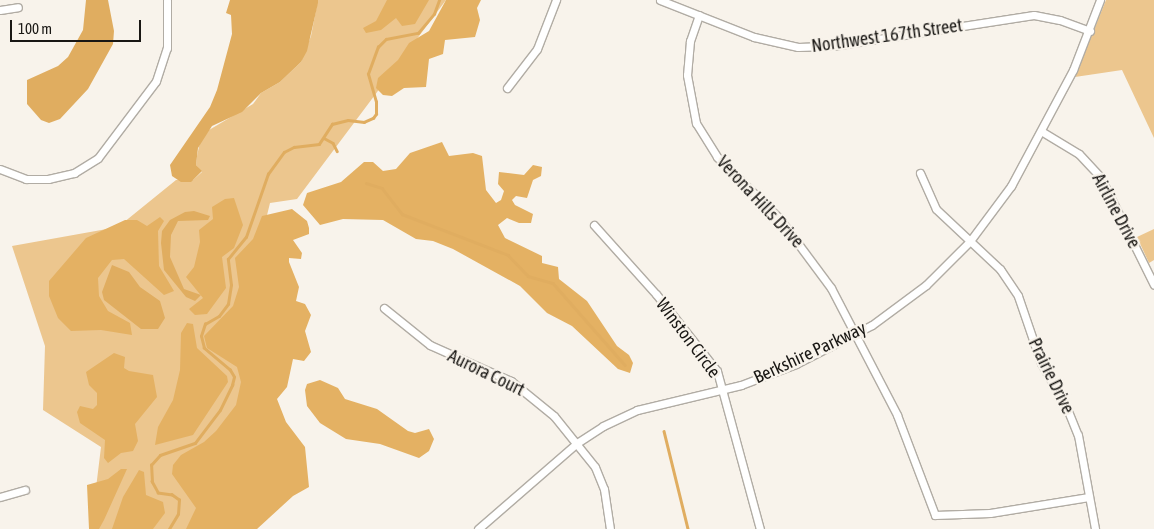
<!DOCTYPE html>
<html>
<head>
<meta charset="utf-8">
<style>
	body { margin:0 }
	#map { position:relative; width:1154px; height:529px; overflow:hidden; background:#f8f3eb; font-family:"Asap Condensed",sans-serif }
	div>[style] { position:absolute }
	.green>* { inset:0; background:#ecc68e }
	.forest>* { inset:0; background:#e4b163 }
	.water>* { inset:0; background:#e0ad60 }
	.stream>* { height:2.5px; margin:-1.25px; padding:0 1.25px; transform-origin:1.25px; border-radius:1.25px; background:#e0ad60 }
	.roads { filter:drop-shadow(1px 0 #b1aca4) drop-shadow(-1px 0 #b1aca4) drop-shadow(0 1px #b1aca4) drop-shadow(0 -1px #b1aca4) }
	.street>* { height:7px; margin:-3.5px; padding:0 3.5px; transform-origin:3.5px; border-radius:3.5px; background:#fff }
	span { translate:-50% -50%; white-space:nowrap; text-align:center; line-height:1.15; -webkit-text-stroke:5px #f8f3eb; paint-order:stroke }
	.street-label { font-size:18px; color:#191714 }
	.scale { position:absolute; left:10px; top:20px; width:131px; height:22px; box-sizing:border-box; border:2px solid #191714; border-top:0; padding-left:6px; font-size:15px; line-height:18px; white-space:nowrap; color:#191714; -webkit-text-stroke:4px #f8f3eb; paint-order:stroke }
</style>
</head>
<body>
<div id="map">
	<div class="green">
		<div style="clip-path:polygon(318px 0,446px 0,297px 199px,270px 203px,258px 252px,234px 529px,91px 529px,101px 447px,43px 410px,45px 346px,12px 246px,118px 227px,176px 180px,193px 180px,202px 172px,196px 165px,197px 156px,200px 142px,209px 130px,253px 104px,261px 93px,280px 82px,301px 62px,311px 36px)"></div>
		<div style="clip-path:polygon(1106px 0,1154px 0,1154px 138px,1122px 70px,1075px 77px)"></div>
		<div style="clip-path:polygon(1154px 229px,1154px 260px,1149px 263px,1137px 237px)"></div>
	</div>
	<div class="forest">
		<div style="clip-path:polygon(387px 0,429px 0,415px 24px,402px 26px,396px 18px,381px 30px,366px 33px,363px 28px,376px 21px)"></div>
		<div style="clip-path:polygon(446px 0,481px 0,477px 8px,480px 20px,475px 37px,445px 40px,443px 54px,429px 59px,426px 87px,404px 88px,392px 96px,383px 95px,376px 88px,378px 78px,398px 60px,409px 43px,429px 31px)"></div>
		<div style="clip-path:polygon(442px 142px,449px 156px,473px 153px,482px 156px,486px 190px,496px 203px,501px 200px,504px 191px,498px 184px,499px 172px,524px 175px,533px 165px,542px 167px,541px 176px,533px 180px,527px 198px,516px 196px,512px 200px,515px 205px,533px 214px,531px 223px,519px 223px,507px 218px,498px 225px,505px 238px,542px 256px,542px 263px,558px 267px,559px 279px,587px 301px,617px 346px,629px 355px,633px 363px,630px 373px,618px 369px,572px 326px,547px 313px,520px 286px,453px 249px,433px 241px,416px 239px,383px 220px,343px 219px,320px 225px,303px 205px,307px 193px,341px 182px,364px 162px,373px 162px,383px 171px,396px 169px,410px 153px)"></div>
		<div style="clip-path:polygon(234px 198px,243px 225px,234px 248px,222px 257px,226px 288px,207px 314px,195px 315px,189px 309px,203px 298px,186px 277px,194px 267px,200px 242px,199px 230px,213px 219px,212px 207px,225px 199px)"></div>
		<div style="clip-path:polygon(292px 209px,307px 221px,309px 228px,309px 234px,293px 240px,302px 253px,301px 259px,289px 258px,289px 262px,299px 287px,296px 301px,305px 304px,311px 315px,305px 331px,311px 352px,304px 361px,293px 359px,287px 387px,277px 399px,286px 422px,305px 447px,309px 487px,293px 496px,257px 529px,186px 529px,196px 508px,172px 474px,173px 465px,181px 455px,204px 442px,216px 431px,236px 405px,241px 382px,237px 367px,207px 348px,204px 336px,233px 306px,239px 287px,235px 258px,253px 239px,262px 216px)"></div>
		<div style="clip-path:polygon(160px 217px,164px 221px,158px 231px,159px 266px,174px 291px,164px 295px,124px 259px,112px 260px,98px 278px,99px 296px,108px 311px,130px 323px,132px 335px,101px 330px,71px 331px,58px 318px,49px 296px,49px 281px,86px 238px,125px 220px,137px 220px,147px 226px)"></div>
		<div style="clip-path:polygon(187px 323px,193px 324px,197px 348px,227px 376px,228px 382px,193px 435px,155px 445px,158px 427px,173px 400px,180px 370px,181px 333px)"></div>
		<div style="clip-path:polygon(114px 353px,125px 357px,124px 368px,129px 371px,153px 375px,157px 397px,135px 424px,138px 441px,133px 451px,121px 453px,108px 463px,104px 458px,105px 440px,80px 423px,77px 412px,80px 406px,93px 409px,97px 405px,97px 393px,89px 385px,86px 372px)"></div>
		<div style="clip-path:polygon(320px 380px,338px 388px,345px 399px,377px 409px,408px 431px,415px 433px,429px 429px,434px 439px,429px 451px,419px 458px,380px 444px,346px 439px,320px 423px,307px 406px,305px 390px,307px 384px)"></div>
		<div style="clip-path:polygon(121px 469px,127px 469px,104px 520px,99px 529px,89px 529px,87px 485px,108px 479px)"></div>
		<div style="clip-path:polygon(139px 470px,144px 472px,146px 495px,163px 502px,165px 513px,153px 529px,112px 529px,123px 497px)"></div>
	</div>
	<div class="water">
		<div style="clip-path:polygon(86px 0,108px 0,114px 31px,113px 44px,88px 89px,60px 119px,49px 123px,41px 120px,27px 104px,27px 80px,58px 66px,68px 57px,83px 30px)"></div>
		<div style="clip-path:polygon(230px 0,318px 0,318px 3px,307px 51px,301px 62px,280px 82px,261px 93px,242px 112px,212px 126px,198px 148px,196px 165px,202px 171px,191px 182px,181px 182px,172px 176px,170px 165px,210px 107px,217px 90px,232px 34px,231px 15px,226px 13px)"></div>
		<div style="clip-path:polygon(194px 211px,210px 216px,208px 220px,178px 221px,171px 235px,170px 257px,184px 289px,201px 295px,195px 301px,186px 297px,164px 270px,161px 243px,162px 231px,170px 220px,185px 212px)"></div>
		<div style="clip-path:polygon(112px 265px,129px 272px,140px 287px,160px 301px,165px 318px,158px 329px,141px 329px,104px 300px,102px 292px)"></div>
	</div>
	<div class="stream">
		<div style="left:324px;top:138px;width:10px;rotate:29deg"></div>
		<div style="left:333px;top:143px;width:9px;rotate:63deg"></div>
		<div style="left:366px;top:183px;width:17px;rotate:17deg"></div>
		<div style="left:382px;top:188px;width:33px;rotate:52deg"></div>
		<div style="left:402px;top:214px;width:114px;rotate:21.1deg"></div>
		<div style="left:508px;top:255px;width:29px;rotate:46deg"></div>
		<div style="left:528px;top:276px;width:26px;rotate:16deg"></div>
		<div style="left:553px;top:283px;width:109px;rotate:48.7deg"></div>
		<div style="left:664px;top:431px;width:101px;rotate:76.2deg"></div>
		<div style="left:169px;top:529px;width:17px;rotate:-59deg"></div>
		<div style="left:178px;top:514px;width:14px;rotate:-86deg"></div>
		<div style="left:179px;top:500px;width:9px;rotate:-144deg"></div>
		<div style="left:172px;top:495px;width:14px;rotate:-172deg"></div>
		<div style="left:158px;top:493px;width:13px;rotate:-119deg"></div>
		<div style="left:152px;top:482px;width:17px;rotate:-93deg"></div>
		<div style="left:151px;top:465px;width:13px;rotate:-48deg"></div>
		<div style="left:160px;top:455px;width:37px;rotate:-19deg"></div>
		<div style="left:195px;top:443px;width:41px;rotate:-52.9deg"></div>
		<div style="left:220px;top:410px;width:28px;rotate:-64deg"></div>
		<div style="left:232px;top:385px;width:8px;rotate:-76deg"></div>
		<div style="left:234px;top:377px;width:8px;rotate:-120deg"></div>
		<div style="left:230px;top:370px;width:34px;rotate:-140deg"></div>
		<div style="left:204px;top:348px;width:12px;rotate:-104deg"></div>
		<div style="left:201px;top:336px;width:13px;rotate:-72deg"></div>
		<div style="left:205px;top:324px;width:16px;rotate:-30deg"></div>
		<div style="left:219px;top:316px;width:15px;rotate:-53deg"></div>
		<div style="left:228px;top:304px;width:19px;rotate:-81deg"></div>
		<div style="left:231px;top:285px;width:26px;rotate:-97deg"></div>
		<div style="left:228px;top:259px;width:28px;rotate:-51deg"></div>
		<div style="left:246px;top:237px;width:67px;rotate:-70.8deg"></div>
		<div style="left:268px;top:174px;width:27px;rotate:-54deg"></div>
		<div style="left:284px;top:152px;width:11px;rotate:-27deg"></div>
		<div style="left:294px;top:147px;width:25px;rotate:-7deg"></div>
		<div style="left:319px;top:144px;width:24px;rotate:-57deg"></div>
		<div style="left:332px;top:124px;width:16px;rotate:-14deg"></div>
		<div style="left:348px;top:120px;width:16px;rotate:7deg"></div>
		<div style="left:364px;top:122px;width:10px;rotate:-24deg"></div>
		<div style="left:373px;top:118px;width:5px;rotate:-53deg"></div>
		<div style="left:376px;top:114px;width:12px;rotate:-90deg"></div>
		<div style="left:376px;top:102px;width:29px;rotate:-106deg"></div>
		<div style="left:368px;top:74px;width:29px;rotate:-70deg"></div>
		<div style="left:378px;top:47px;width:11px;rotate:-45deg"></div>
		<div style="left:386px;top:39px;width:33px;rotate:-11deg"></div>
		<div style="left:418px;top:33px;width:25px;rotate:-50deg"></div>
		<div style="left:434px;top:14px;width:15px;rotate:-70deg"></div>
	</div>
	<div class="roads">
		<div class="street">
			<div style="left:660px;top:0;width:101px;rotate:21.5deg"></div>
			<div style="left:754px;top:37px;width:45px;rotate:12.8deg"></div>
			<div style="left:798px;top:47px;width:35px;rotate:-2deg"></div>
			<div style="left:833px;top:46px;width:203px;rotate:-8.8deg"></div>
			<div style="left:1034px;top:15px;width:26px;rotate:11deg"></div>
			<div style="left:1060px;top:20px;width:32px;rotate:20deg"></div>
			<div style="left:0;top:10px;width:18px;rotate:-9deg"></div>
			<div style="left:699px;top:15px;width:28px;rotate:109deg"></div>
			<div style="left:690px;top:41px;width:34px;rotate:95deg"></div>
			<div style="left:687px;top:75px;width:49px;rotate:79.4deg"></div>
			<div style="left:696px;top:123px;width:40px;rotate:58deg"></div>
			<div style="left:717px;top:157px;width:87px;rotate:44.5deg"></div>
			<div style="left:779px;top:218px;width:87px;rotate:53.4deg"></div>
			<div style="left:831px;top:288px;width:143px;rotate:62.5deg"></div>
			<div style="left:897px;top:415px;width:107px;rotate:69.2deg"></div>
			<div style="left:935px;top:515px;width:55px;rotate:-2.1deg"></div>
			<div style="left:990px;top:513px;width:100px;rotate:-9.2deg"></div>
			<div style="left:507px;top:88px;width:49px;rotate:-52.4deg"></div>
			<div style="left:537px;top:49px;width:53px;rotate:-68.8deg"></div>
			<div style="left:1041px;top:131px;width:44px;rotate:31.2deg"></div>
			<div style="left:1079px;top:154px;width:33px;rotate:47deg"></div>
			<div style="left:1101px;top:178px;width:119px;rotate:63.6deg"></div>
			<div style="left:0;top:169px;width:28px;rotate:21deg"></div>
			<div style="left:26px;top:179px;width:22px"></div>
			<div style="left:48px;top:179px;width:27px;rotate:-13deg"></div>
			<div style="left:74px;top:173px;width:28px;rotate:-32deg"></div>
			<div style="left:98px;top:158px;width:96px;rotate:-53deg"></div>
			<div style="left:156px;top:81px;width:35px;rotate:-72deg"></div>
			<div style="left:167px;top:48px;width:48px;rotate:-90deg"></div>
			<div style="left:920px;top:173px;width:39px;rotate:66deg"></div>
			<div style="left:936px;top:209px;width:88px;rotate:43.2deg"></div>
			<div style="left:1000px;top:269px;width:32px;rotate:56deg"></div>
			<div style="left:1018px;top:296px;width:71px;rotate:71.1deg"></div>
			<div style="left:1041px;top:363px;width:50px;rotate:59.8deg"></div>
			<div style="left:1066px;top:406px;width:31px;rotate:68deg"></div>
			<div style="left:1078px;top:435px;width:96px;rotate:79.7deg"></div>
			<div style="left:594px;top:225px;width:93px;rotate:48.1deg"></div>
			<div style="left:656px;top:294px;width:98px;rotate:51.6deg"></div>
			<div style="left:717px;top:371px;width:164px;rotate:74.8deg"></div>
			<div style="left:384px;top:308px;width:59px;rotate:38.8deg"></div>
			<div style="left:430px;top:345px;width:89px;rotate:24deg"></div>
			<div style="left:511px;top:381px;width:55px;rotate:39.1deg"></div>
			<div style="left:554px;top:416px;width:65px;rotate:51.2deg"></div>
			<div style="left:595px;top:467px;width:24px;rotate:68deg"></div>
			<div style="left:604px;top:489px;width:40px;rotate:81.5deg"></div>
			<div style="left:0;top:497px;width:26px;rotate:-16deg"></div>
			<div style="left:478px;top:529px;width:131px;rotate:-41deg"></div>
			<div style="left:577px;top:443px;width:31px;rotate:-33deg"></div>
			<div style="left:603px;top:426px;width:38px;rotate:-25deg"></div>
			<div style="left:637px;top:410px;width:107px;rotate:-13.5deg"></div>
			<div style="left:741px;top:385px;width:59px;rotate:-20.9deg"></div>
			<div style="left:796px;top:364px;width:85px;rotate:-27.2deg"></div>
			<div style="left:872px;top:325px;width:67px;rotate:-36.5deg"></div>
			<div style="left:926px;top:285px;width:62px;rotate:-45deg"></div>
			<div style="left:970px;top:241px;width:69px;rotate:-53.3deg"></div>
			<div style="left:1011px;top:186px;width:132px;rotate:-61.9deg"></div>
			<div style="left:1073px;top:70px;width:75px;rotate:-68.9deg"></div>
		</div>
	</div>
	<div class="street-label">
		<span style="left:887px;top:36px;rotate:-8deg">Northwest 167th Street</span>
		<span style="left:760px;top:202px;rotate:47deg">Verona Hills Drive</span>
		<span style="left:1116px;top:211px;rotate:62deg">Airline Drive</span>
		<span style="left:688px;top:338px;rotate:53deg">Winston Circle</span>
		<span style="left:810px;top:353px;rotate:-25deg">Berkshire Parkway</span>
		<span style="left:486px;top:373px;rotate:26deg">Aurora Court</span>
		<span style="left:1051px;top:376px;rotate:64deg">Prairie Drive</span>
	</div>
	<div class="scale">100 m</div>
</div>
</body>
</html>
